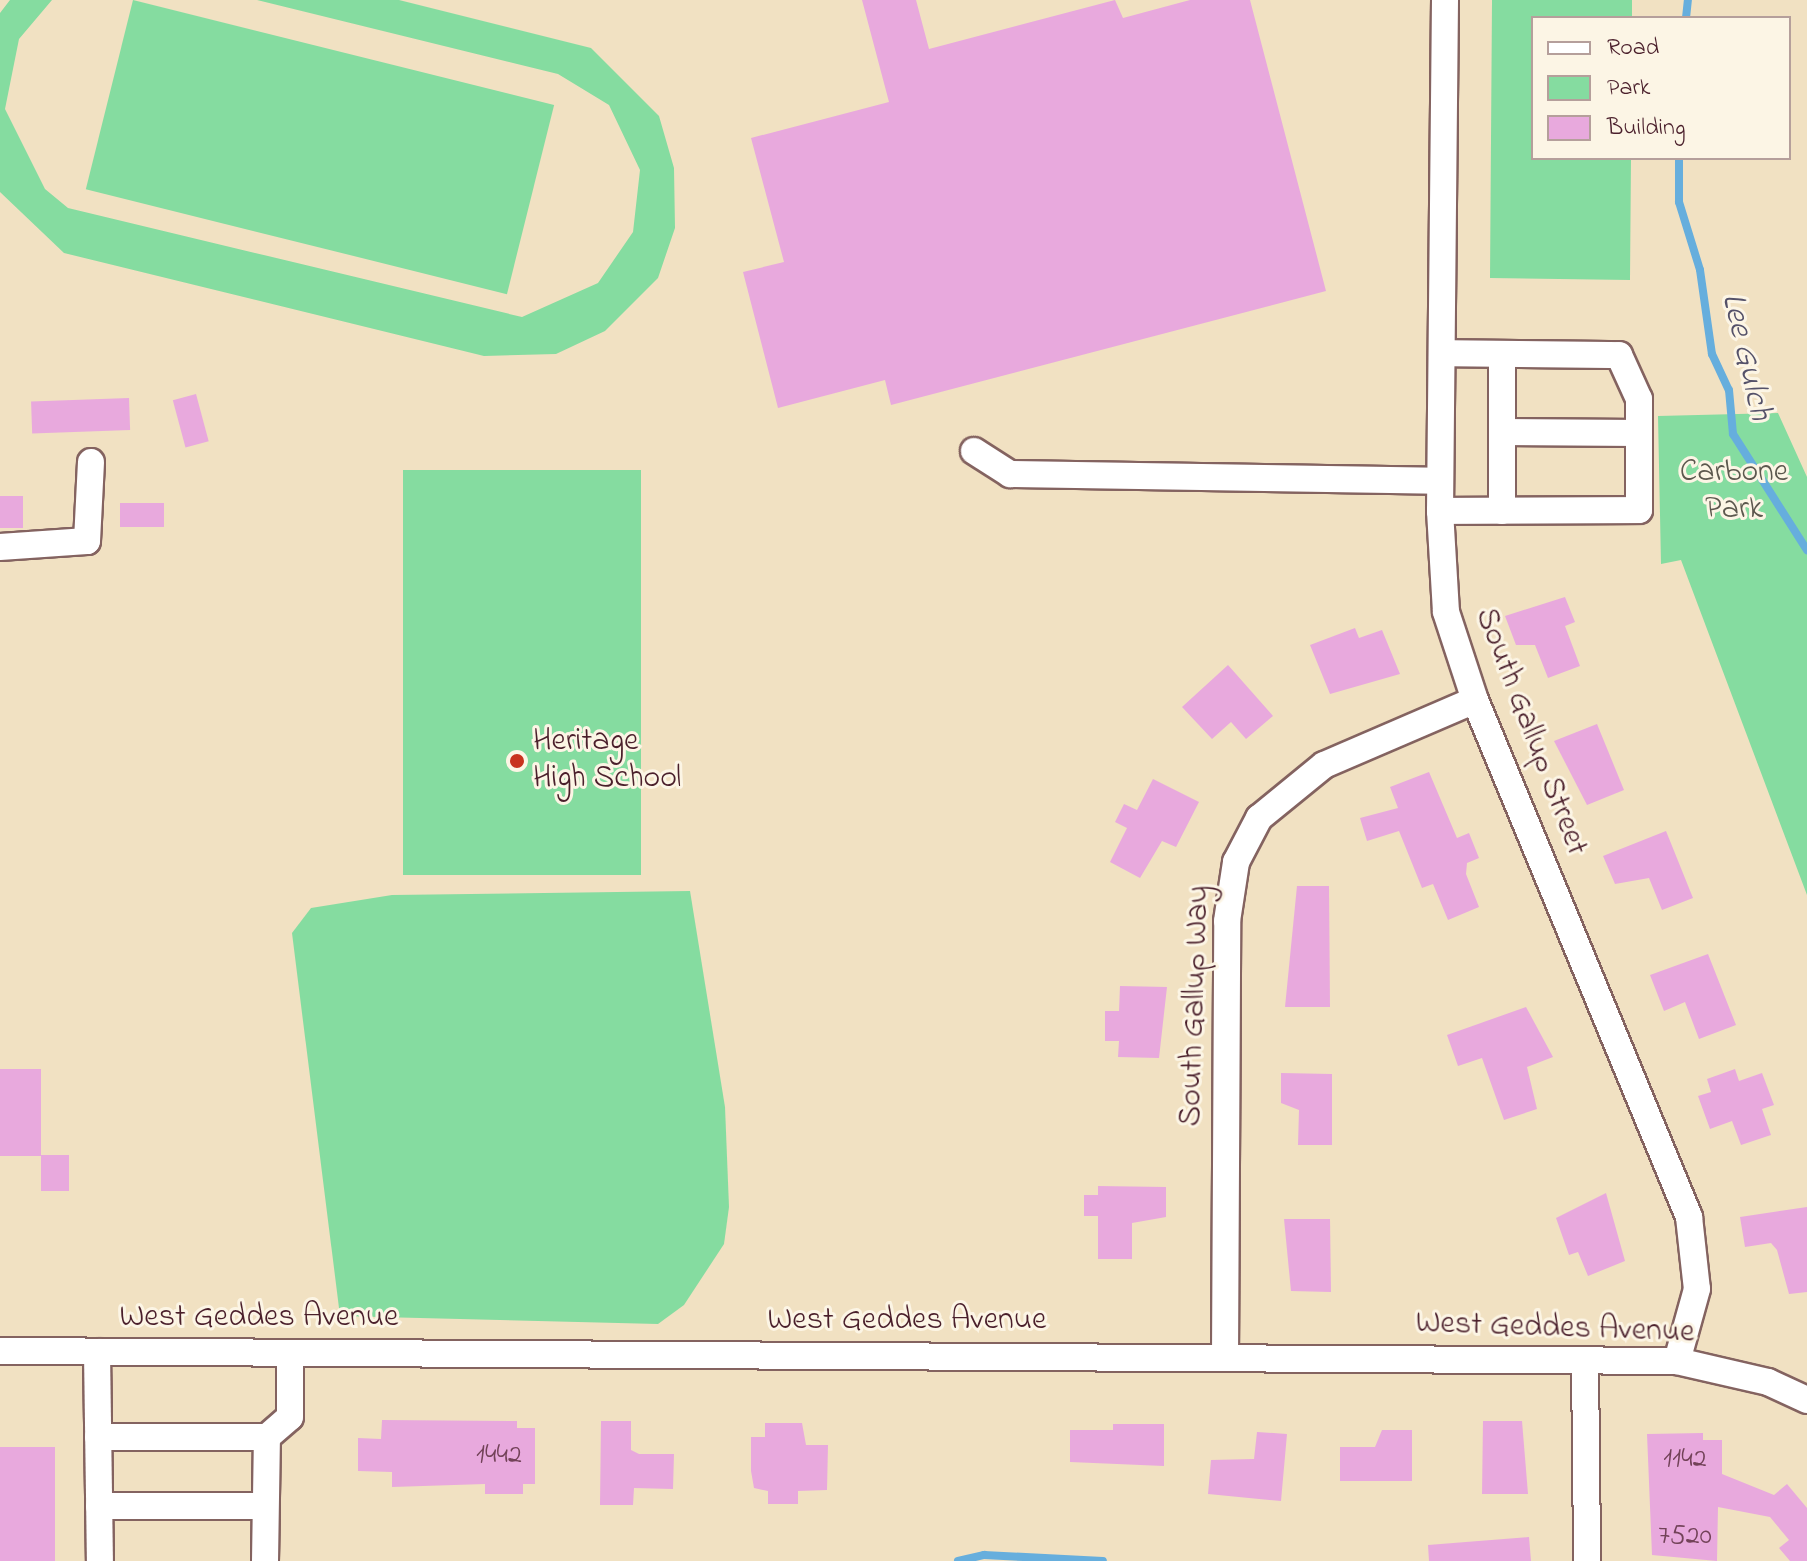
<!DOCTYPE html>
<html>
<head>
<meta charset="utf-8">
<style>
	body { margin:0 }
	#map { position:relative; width:1807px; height:1561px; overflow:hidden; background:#f1e1c2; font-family:"Indie Flower",sans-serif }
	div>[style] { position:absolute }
	.green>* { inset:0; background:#85dca0; transform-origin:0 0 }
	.stream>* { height:8px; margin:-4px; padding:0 4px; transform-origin:4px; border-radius:4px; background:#66aedd }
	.building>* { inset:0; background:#e8a9dd; transform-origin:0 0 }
	.roads { filter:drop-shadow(2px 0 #846360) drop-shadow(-2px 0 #846360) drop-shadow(0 2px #846360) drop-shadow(0 -2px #846360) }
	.minor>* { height:26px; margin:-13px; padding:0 13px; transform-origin:13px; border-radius:13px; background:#fff }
	.dots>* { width:22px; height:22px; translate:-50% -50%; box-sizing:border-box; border:4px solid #fcf5e5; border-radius:50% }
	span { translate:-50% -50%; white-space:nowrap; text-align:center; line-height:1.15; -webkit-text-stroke:6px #fcf5e5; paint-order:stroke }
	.number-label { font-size:28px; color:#724258 }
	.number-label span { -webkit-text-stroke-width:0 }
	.park-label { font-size:32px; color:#5c584e }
	.street-label { font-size:32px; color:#4a1f2b }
	.poi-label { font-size:32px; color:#4a1f2b }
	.left { translate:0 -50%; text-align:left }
	.water-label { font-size:34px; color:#545169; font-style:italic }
	.legend { position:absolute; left:1531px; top:16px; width:260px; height:144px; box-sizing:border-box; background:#fcf5e5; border:2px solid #b59f9b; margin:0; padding:10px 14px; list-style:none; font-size:24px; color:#4a1f2b }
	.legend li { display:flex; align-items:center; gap:16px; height:40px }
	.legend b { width:40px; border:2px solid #b59f9b }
</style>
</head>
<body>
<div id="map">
	<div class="green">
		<div style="clip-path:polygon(10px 0,52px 0,19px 39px,5px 109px,45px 189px,68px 208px,522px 317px,598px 283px,633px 232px,640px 170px,609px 105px,558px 74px,257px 0,399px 0,591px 48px,659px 116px,674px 168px,675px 228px,658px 278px,605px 331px,556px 354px,484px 356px,64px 253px,0 192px,0 13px)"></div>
		<div style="left:133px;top:0;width:434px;height:195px;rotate:14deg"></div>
		<div style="clip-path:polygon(1492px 0,1632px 0,1632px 18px,1533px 18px,1533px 158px,1631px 158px,1630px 280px,1490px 278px)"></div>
		<div style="clip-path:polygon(1778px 413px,1807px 477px,1807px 895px,1681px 560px,1661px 564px,1658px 416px)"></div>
		<div style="left:403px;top:470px;width:238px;height:405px"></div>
		<div style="clip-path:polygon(690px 891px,725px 1107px,729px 1207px,724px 1244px,684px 1305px,658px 1324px,340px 1316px,292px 933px,311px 908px,392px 895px)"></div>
	</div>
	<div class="stream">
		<div style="left:1686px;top:18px;width:18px;rotate:-84deg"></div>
		<div style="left:1679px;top:158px;width:44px;rotate:90deg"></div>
		<div style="left:1679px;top:202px;width:71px;rotate:72.8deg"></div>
		<div style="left:1700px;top:270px;width:85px;rotate:81.9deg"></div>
		<div style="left:1712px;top:354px;width:40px;rotate:65deg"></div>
		<div style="left:1729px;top:390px;width:44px;rotate:84.8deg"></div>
		<div style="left:1733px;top:434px;width:138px;rotate:57.5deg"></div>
		<div style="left:958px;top:1561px;width:27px;rotate:-13deg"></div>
		<div style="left:984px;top:1555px;width:119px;rotate:2.9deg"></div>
	</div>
	<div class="building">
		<div style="clip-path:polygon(862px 0,916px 0,929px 49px,1115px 0,1123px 18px,1190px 0,1250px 0,1326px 291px,891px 405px,885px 380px,778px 408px,743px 272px,784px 262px,751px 138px,889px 102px)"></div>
		<div style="left:196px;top:394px;width:49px;height:24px;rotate:75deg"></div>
		<div style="left:129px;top:398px;width:32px;height:98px;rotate:88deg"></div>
		<div style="left:23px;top:496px;width:32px;height:23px;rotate:90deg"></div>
		<div style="left:120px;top:503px;width:44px;height:24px"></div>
		<div style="clip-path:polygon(1565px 597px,1575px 622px,1565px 626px,1580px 666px,1548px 678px,1535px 645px,1516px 645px,1505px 616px)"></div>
		<div style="clip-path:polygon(1355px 628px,1359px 638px,1382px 630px,1400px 674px,1330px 694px,1310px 645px)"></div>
		<div style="clip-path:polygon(1228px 665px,1273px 716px,1246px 739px,1231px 722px,1212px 739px,1182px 707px)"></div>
		<div style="clip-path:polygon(1597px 724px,1624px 790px,1587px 805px,1554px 741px)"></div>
		<div style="clip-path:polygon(1429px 772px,1457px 838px,1469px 833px,1479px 858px,1467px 863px,1466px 874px,1479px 907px,1448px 920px,1433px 884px,1422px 888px,1399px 831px,1367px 841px,1360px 818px,1398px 808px,1390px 787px)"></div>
		<div style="clip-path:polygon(1153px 779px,1199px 802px,1176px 847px,1162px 841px,1140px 878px,1110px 862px,1127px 828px,1115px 822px,1124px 804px,1137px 810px)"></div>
		<div style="clip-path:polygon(1666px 831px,1693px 898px,1662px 910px,1649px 878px,1615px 884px,1603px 856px)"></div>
		<div style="clip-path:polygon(1297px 886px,1329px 886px,1330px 1007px,1285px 1007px)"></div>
		<div style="clip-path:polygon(1708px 954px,1736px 1025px,1699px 1039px,1685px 1002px,1664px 1011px,1650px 975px)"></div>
		<div style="clip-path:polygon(1120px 986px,1167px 987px,1159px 1058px,1118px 1057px,1119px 1041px,1105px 1041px,1105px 1011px,1119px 1011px)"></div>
		<div style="clip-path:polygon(1526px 1007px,1553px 1057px,1527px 1067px,1537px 1109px,1504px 1120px,1482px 1058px,1458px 1066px,1447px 1035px)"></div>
		<div style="left:0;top:1069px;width:41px;height:87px"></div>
		<div style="clip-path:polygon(1735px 1069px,1739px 1081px,1762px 1073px,1774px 1105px,1762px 1109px,1771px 1135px,1741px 1145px,1732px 1121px,1710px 1129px,1698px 1096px,1711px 1092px,1707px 1079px)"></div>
		<div style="clip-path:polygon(1281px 1073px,1332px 1074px,1332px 1145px,1298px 1145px,1299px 1110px,1281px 1103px)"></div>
		<div style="left:41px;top:1155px;width:28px;height:36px"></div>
		<div style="clip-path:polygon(1098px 1186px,1166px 1187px,1166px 1217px,1132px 1223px,1132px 1259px,1098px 1259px,1098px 1216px,1084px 1216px,1084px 1195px,1098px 1195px)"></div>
		<div style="clip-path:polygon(1606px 1193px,1625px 1261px,1588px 1276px,1578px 1252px,1569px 1255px,1556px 1218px)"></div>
		<div style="clip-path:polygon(1807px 1207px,1807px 1292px,1789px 1294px,1777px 1250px,1771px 1243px,1745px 1247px,1740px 1217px)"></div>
		<div style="clip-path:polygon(1284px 1219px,1330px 1219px,1331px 1292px,1291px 1291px)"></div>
		<div style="clip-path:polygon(382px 1420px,517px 1421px,517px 1428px,535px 1428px,535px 1484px,523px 1484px,523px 1494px,485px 1494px,485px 1484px,392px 1487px,392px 1472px,358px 1471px,358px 1438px,381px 1439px)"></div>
		<div style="clip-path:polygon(601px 1421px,631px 1421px,631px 1450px,639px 1454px,674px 1454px,673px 1489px,634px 1488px,633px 1505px,600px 1505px)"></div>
		<div style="clip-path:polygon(1483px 1421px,1522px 1421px,1528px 1494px,1482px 1494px)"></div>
		<div style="clip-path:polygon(765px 1423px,802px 1423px,806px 1445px,828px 1445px,827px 1490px,798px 1491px,798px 1504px,768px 1504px,768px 1491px,754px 1488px,751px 1471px,751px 1437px,765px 1437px)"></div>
		<div style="clip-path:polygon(1113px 1424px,1164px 1424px,1164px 1466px,1070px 1462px,1070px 1430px,1113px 1430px)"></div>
		<div style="clip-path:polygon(1382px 1430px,1412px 1430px,1412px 1481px,1340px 1481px,1340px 1447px,1375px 1447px)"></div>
		<div style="clip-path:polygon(1257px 1432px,1287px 1434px,1281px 1501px,1208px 1494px,1211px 1460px,1254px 1459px)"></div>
		<div style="clip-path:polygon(1703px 1433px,1703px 1440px,1722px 1440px,1722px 1474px,1774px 1495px,1787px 1484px,1807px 1508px,1807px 1561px,1790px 1561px,1779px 1548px,1789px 1540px,1770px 1517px,1718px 1507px,1717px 1561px,1652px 1555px,1647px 1434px)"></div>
		<div style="left:0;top:1447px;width:55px;height:114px"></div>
		<div style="clip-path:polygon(1529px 1537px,1531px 1561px,1429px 1561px,1428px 1545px)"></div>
	</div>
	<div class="roads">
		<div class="minor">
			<div style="left:1445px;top:0;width:511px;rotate:90.56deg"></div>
			<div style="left:1440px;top:511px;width:101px;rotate:86.6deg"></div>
			<div style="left:1446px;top:612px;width:93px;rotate:71.8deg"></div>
			<div style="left:1475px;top:700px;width:560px;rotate:67.51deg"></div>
			<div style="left:1689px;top:1217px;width:72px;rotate:83.7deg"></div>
			<div style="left:1697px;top:1289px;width:75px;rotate:105.5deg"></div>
			<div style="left:1502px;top:354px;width:78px;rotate:90deg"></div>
			<div style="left:974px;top:451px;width:43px;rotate:32.6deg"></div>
			<div style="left:1010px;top:474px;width:430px;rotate:0.9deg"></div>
			<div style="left:1440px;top:511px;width:199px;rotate:-0.3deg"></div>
			<div style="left:1639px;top:510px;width:111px;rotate:-90deg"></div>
			<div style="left:1639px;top:399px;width:48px;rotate:-114.4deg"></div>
			<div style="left:1619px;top:355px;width:177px;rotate:-179.4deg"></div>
			<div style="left:1502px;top:511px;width:79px;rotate:-90deg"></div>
			<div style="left:1502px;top:432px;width:137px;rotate:0.4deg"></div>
			<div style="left:0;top:547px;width:87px;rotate:-3.9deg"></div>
			<div style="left:87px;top:541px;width:79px;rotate:-87.1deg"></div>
			<div style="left:0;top:1351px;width:1677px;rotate:0.34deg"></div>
			<div style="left:1677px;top:1361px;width:93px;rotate:13deg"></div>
			<div style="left:1768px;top:1382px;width:43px;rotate:24.8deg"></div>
			<div style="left:97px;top:1352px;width:209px;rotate:89.2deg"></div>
			<div style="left:1225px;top:1356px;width:435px;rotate:-89.7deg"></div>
			<div style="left:1227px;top:921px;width:60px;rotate:-81.3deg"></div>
			<div style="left:1236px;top:862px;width:50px;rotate:-62.4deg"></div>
			<div style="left:1259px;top:818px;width:84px;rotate:-39.2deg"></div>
			<div style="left:1324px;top:765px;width:164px;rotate:-23.3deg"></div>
			<div style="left:1585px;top:1361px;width:200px;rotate:89.4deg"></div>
			<div style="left:98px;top:1437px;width:169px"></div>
			<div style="left:99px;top:1506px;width:166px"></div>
			<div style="left:265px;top:1561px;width:124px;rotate:-89.1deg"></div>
			<div style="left:267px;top:1437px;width:30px;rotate:-41deg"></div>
			<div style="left:290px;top:1417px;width:64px;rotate:-90deg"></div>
		</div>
	</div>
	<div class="dots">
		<div style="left:517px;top:761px;background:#c8321e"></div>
	</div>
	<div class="number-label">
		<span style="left:499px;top:1456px">1442</span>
		<span style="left:1685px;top:1460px">1142</span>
		<span style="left:1685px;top:1537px">7520</span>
	</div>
	<div class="park-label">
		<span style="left:1734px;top:492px">Carbone<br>Park</span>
	</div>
	<div class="street-label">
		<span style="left:1530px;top:732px;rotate:69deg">South Gallup Street</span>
		<span style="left:1196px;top:1006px;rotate:-88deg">South Gallup Way</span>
		<span style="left:259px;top:1318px">West Geddes Avenue</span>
		<span style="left:907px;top:1321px">West Geddes Avenue</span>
		<span style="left:1555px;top:1329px;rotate:2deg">West Geddes Avenue</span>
	</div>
	<div class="poi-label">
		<span class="left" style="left:533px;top:761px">Heritage<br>High School</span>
	</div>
	<div class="water-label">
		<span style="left:1745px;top:357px;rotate:77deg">Lee Gulch</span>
	</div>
	<ul class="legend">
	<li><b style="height:10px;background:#fff"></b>Road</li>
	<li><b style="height:22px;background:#85dca0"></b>Park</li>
	<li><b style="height:22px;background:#e8a9dd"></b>Building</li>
	</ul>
</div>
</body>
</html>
